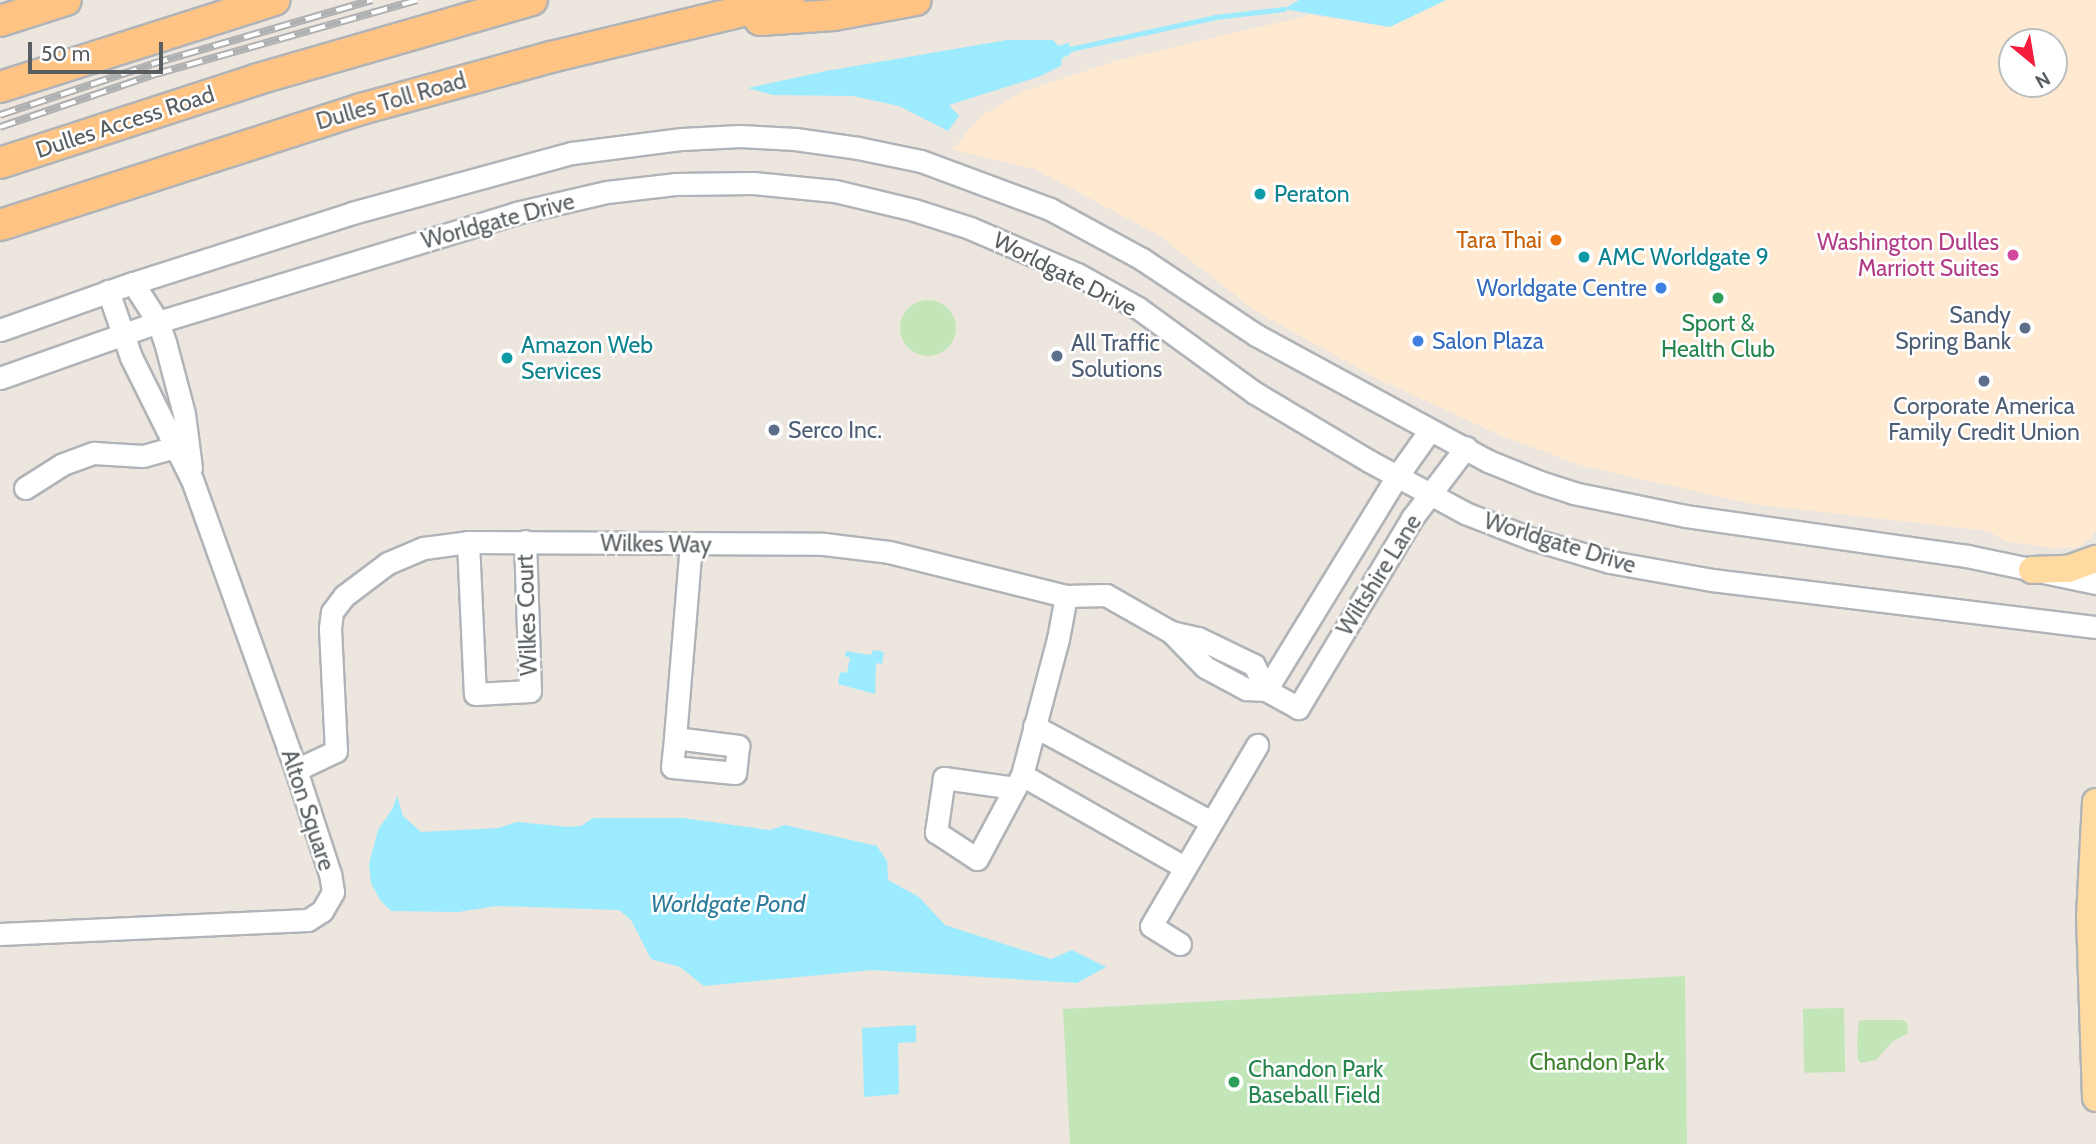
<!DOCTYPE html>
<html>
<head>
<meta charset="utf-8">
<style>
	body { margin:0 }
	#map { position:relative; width:2096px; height:1144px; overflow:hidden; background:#ece6de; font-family:Cabin,sans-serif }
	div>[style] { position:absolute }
	.commercial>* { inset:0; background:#ffe9d1 }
	.green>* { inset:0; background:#c3e6b8; transform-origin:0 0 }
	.round { border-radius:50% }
	.water>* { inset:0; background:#9cebff }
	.stream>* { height:5px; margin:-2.5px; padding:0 2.5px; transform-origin:2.5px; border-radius:2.5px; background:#9cebff }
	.roads { filter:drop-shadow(2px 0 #b0b4b8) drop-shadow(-2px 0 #b0b4b8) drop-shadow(0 2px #b0b4b8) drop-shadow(0 -2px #b0b4b8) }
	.minor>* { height:21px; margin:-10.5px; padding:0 10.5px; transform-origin:10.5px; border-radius:10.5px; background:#fff }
	.major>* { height:26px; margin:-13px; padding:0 13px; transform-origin:13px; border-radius:13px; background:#ffdaa1 }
	.highway>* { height:30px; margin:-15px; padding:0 15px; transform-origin:15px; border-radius:15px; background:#ffc383 }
	.rail>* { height:8px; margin-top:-4px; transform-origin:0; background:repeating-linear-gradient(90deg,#fff 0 16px,#afb0b1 0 32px); box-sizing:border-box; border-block:2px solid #afb0b1 }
	.dots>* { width:19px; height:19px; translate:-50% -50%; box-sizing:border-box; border:4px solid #fff; border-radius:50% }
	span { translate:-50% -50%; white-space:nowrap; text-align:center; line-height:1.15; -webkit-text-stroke:5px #fff; paint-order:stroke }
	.street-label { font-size:23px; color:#585e61 }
	.culture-label { font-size:23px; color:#0d838f }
	.left { translate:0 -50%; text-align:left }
	.food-label { font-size:23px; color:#c56008 }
	.right { translate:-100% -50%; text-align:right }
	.hotel-label { font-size:23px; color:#b23c85 }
	.shop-label { font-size:23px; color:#366cbe }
	.service-label { font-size:23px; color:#4e5e75 }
	.leisure-label { font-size:23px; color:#27864d }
	.park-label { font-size:23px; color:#3d832e }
	.water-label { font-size:24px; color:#2e7c9c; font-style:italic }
	.north { position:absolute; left:1998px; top:28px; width:70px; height:70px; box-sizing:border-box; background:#fff; border:2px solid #bcbfc0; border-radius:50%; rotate:150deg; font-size:19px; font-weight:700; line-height:28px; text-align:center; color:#585e61 }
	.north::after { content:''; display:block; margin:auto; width:24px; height:32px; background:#f51c3d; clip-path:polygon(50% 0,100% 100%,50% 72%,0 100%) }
	.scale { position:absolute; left:28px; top:42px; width:135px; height:32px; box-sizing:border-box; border:4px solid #585e61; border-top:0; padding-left:9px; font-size:21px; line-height:24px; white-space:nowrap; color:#585e61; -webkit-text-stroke:5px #fff; paint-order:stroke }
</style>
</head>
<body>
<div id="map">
	<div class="commercial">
		<div style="clip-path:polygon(evenodd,1446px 0,2096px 0,2096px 530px,2091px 538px,2079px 547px,2051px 548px,2005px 541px,1988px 531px,1752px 504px,1583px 466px,1502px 436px,1378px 379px,1254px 310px,1160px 236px,1035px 169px,952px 150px,981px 116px,1022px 92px,1119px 60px,1310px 15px,1390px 27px,1446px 0,2012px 42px,2054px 42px,2054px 84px,2012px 84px,2012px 42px)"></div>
	</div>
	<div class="green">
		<div class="round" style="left:900px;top:300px;width:56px;height:56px"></div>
		<div style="clip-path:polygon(1685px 976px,1687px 1144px,1070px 1144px,1063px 1009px)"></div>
		<div style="left:1844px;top:1008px;width:64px;height:41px;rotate:89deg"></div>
		<div style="clip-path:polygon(1864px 1020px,1903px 1020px,1907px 1023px,1908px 1033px,1892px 1042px,1876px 1060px,1861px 1063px,1858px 1060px,1857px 1039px,1859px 1021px)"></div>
	</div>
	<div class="water">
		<div style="clip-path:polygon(1299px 0,1446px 0,1390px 27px,1284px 9px)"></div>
		<div style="clip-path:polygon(1007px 40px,1053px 40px,1058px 46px,1069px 43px,1071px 54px,1062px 58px,1061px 66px,1038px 77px,949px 105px,959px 116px,948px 131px,899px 106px,853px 96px,772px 95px,748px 88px,826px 71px)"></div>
		<div style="clip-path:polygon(873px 650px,884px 652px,882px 664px,876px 663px,875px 694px,838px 684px,840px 672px,847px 673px,850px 658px,845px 656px,846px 651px,871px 655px)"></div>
		<div style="clip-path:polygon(397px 796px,403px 816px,421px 832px,498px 828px,517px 822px,568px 827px,581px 826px,593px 818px,683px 818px,770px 830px,785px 825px,877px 846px,887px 861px,888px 880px,919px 897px,945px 925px,1051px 959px,1072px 950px,1106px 967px,1077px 983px,872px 970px,704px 986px,680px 967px,651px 959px,631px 920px,619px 910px,497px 906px,458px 912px,391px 911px,380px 900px,371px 883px,369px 864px,378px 830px,393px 808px)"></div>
		<div style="clip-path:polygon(916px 1025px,916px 1042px,898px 1043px,899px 1094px,864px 1097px,862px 1028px)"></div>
	</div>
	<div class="stream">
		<div style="left:1070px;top:49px;width:148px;rotate:-12.4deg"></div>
		<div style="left:1215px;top:17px;width:69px;rotate:-6.6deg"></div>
	</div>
	<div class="roads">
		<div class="minor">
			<div style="left:133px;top:283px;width:46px;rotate:57.3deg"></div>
			<div style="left:158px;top:322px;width:21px;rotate:71deg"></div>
			<div style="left:165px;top:342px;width:74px;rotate:75.2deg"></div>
			<div style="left:184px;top:414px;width:54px;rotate:82.6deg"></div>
			<div style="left:0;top:330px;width:141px;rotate:-19.5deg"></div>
			<div style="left:133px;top:283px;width:230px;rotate:-17.7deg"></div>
			<div style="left:352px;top:213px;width:228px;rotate:-15.3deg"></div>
			<div style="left:572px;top:153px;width:111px;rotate:-7.3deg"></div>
			<div style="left:682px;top:139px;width:58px;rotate:-3deg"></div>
			<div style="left:740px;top:136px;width:55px;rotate:3.1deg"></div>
			<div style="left:795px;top:139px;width:64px;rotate:8.1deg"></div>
			<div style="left:858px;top:148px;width:64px;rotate:11.7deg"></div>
			<div style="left:921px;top:161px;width:138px;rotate:20.4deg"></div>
			<div style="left:1050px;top:209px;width:105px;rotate:28.5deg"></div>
			<div style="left:1142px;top:259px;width:137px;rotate:33.7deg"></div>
			<div style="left:1256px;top:335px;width:264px;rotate:28.5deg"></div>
			<div style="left:1488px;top:461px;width:56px;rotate:22deg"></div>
			<div style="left:1540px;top:482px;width:35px;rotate:18deg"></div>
			<div style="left:1573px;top:493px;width:115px;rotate:11.5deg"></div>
			<div style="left:1686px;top:516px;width:284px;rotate:8.1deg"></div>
			<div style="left:1967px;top:556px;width:132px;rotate:11.8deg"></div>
			<div style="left:0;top:378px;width:168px;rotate:-19.5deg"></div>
			<div style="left:158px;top:322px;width:374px;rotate:-16.9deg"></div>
			<div style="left:516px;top:213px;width:93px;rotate:-13deg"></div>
			<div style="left:607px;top:192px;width:68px;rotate:-6.7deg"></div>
			<div style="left:675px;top:184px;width:78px;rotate:-0.7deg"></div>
			<div style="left:753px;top:183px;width:82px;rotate:5.6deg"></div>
			<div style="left:835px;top:191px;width:81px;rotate:13.5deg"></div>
			<div style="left:914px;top:210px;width:59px;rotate:17.8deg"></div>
			<div style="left:970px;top:228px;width:116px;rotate:23.3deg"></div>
			<div style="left:1077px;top:274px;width:70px;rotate:29.1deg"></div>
			<div style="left:1138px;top:308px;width:145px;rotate:36deg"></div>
			<div style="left:1255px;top:393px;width:133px;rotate:30.8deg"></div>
			<div style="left:1369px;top:461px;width:109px;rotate:28.4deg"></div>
			<div style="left:1465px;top:513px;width:72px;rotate:21.2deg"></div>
			<div style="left:1532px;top:539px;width:81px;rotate:16.4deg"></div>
			<div style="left:1610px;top:562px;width:104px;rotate:10deg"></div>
			<div style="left:1712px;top:580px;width:387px;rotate:7deg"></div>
			<div style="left:25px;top:488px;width:45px;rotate:-32.3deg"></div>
			<div style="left:63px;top:464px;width:33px;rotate:-20deg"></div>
			<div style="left:94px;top:453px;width:49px;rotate:3.5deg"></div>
			<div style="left:143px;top:456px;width:45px;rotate:-15.6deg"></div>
			<div style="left:468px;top:542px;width:152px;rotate:87.4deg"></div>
			<div style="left:475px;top:694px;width:55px;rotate:-3.1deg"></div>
			<div style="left:530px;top:691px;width:150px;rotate:-91.9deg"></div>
			<div style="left:1171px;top:632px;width:28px;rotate:13deg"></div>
			<div style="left:1198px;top:638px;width:62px;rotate:25.7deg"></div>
			<div style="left:1254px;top:665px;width:28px;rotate:64deg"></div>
			<div style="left:1266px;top:690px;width:252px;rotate:-58.5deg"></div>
			<div style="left:1398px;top:475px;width:55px;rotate:-54.6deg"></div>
			<div style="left:1034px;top:726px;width:200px;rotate:28.4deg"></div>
			<div style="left:675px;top:738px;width:64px;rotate:7.2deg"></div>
			<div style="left:738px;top:746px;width:27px;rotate:96deg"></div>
			<div style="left:735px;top:773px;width:63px;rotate:-174.6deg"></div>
			<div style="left:672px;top:767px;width:29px;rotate:-84deg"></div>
			<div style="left:675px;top:738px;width:194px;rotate:-85.3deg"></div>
			<div style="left:296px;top:770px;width:44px;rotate:-25.4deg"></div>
			<div style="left:336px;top:751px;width:123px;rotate:-92.8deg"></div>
			<div style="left:330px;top:628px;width:16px;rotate:-83deg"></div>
			<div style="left:332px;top:612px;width:20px;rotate:-53deg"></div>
			<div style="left:344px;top:596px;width:55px;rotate:-36.9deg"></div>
			<div style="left:388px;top:563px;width:39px;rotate:-23deg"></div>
			<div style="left:424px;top:548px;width:44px;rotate:-7.8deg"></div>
			<div style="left:468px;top:542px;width:356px;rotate:0.3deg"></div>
			<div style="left:824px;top:544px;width:65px;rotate:7deg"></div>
			<div style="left:889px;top:552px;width:182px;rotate:14deg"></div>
			<div style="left:1066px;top:596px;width:40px;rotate:-1.4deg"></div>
			<div style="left:1106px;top:595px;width:75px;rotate:29.6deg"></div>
			<div style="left:1171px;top:632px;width:49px;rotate:45.8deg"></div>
			<div style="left:1205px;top:667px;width:47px;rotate:28.2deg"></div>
			<div style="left:1246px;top:689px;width:20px;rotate:3deg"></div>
			<div style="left:1266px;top:690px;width:37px;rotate:29deg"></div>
			<div style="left:1298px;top:708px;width:222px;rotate:-59deg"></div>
			<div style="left:1412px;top:518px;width:89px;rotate:-52.7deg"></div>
			<div style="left:1022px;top:775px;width:186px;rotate:29.6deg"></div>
			<div style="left:1015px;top:788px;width:72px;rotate:-172deg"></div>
			<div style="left:944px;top:778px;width:55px;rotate:98.4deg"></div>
			<div style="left:936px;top:832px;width:49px;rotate:33.4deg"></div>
			<div style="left:977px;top:859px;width:95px;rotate:-61.8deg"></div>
			<div style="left:1022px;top:775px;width:141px;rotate:-75.2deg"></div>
			<div style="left:1058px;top:639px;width:44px;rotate:-79.5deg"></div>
			<div style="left:0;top:934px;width:308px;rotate:-2.6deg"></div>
			<div style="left:308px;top:920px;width:17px;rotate:-33deg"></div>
			<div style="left:322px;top:911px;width:22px;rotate:-60deg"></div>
			<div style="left:333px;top:892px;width:18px;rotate:-99deg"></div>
			<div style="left:330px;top:874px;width:109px;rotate:-108.1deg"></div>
			<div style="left:296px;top:770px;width:308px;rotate:-109.7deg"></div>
			<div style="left:192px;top:480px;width:137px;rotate:-116.4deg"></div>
			<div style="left:131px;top:357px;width:70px;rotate:-109.2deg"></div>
			<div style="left:1180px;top:944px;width:34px;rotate:-148deg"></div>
			<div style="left:1151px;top:926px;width:210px;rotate:-59.6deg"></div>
		</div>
		<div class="major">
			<div style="left:2032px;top:570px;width:36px;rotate:-2deg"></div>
			<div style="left:2068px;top:569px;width:30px;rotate:-20deg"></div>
			<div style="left:2096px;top:802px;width:115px;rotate:93deg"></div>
			<div style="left:2090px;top:917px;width:181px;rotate:88.1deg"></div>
		</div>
		<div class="highway">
			<div style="left:760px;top:20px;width:74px;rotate:-3.9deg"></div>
			<div style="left:834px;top:15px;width:83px;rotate:-10.4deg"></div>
			<div style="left:0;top:21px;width:69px;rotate:-17.7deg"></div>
			<div style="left:0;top:87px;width:288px;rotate:-17.6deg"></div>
			<div style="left:0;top:163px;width:271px;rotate:-18deg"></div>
			<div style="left:258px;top:79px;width:285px;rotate:-16.1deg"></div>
			<div style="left:0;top:225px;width:379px;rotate:-17.8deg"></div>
			<div style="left:361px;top:109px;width:197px;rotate:-15.3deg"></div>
			<div style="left:551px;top:57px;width:245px;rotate:-13.5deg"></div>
		</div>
	</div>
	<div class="rail">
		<div style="left:0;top:115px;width:160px;rotate:-18.5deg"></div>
		<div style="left:152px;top:64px;width:229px;rotate:-16.2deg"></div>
		<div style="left:0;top:127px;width:165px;rotate:-18.8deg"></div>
		<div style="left:156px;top:74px;width:271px;rotate:-15.8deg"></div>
	</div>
	<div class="dots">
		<div style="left:1260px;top:194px;background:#0f9aa8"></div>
		<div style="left:1556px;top:240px;background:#e8710a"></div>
		<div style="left:2013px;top:255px;background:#d1479c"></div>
		<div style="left:1584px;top:257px;background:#0f9aa8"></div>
		<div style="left:1661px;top:288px;background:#3f7fe0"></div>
		<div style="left:1718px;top:298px;background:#2e9e5b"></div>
		<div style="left:2025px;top:328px;background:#5c6f8a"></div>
		<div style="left:1418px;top:341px;background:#3f7fe0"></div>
		<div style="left:1057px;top:356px;background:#5c6f8a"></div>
		<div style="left:507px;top:358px;background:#0f9aa8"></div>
		<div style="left:1984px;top:381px;background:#5c6f8a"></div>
		<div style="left:774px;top:430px;background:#5c6f8a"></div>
		<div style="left:1234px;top:1082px;background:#2e9e5b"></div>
	</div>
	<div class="street-label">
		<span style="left:391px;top:101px;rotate:-16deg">Dulles Toll Road</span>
		<span style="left:125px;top:122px;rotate:-18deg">Dulles Access Road</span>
		<span style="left:498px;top:221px;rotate:-15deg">Worldgate Drive</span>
		<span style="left:1065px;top:274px;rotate:27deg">Worldgate Drive</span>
		<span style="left:1560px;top:543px;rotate:17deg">Worldgate Drive</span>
		<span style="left:656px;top:544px;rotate:1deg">Wilkes Way</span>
		<span style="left:1379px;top:575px;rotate:-58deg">Wiltshire Lane</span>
		<span style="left:527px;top:615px;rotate:-92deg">Wilkes Court</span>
		<span style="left:308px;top:810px;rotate:72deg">Alton Square</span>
	</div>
	<div class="culture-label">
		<span class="left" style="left:1274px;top:194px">Peraton</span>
		<span class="left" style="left:1598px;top:257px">AMC Worldgate 9</span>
		<span class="left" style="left:521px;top:358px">Amazon Web<br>Services</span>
	</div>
	<div class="food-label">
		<span class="right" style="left:1542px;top:240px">Tara Thai</span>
	</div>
	<div class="hotel-label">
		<span class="right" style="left:1999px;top:255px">Washington Dulles<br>Marriott Suites</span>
	</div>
	<div class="shop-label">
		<span class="right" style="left:1647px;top:288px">Worldgate Centre</span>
		<span class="left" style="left:1432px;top:341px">Salon Plaza</span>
	</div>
	<div class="service-label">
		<span class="right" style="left:2011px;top:328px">Sandy<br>Spring Bank</span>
		<span class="left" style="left:1071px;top:356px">All Traffic<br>Solutions</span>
		<span style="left:1984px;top:419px">Corporate America<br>Family Credit Union</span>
		<span class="left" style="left:788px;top:430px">Serco Inc.</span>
	</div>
	<div class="leisure-label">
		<span style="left:1718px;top:336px">Sport &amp;<br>Health Club</span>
		<span class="left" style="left:1248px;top:1082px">Chandon Park<br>Baseball Field</span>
	</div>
	<div class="park-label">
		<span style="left:1597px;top:1062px">Chandon Park</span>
	</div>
	<div class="water-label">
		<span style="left:728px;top:904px">Worldgate Pond</span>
	</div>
	<div class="north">N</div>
	<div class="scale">50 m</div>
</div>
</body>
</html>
